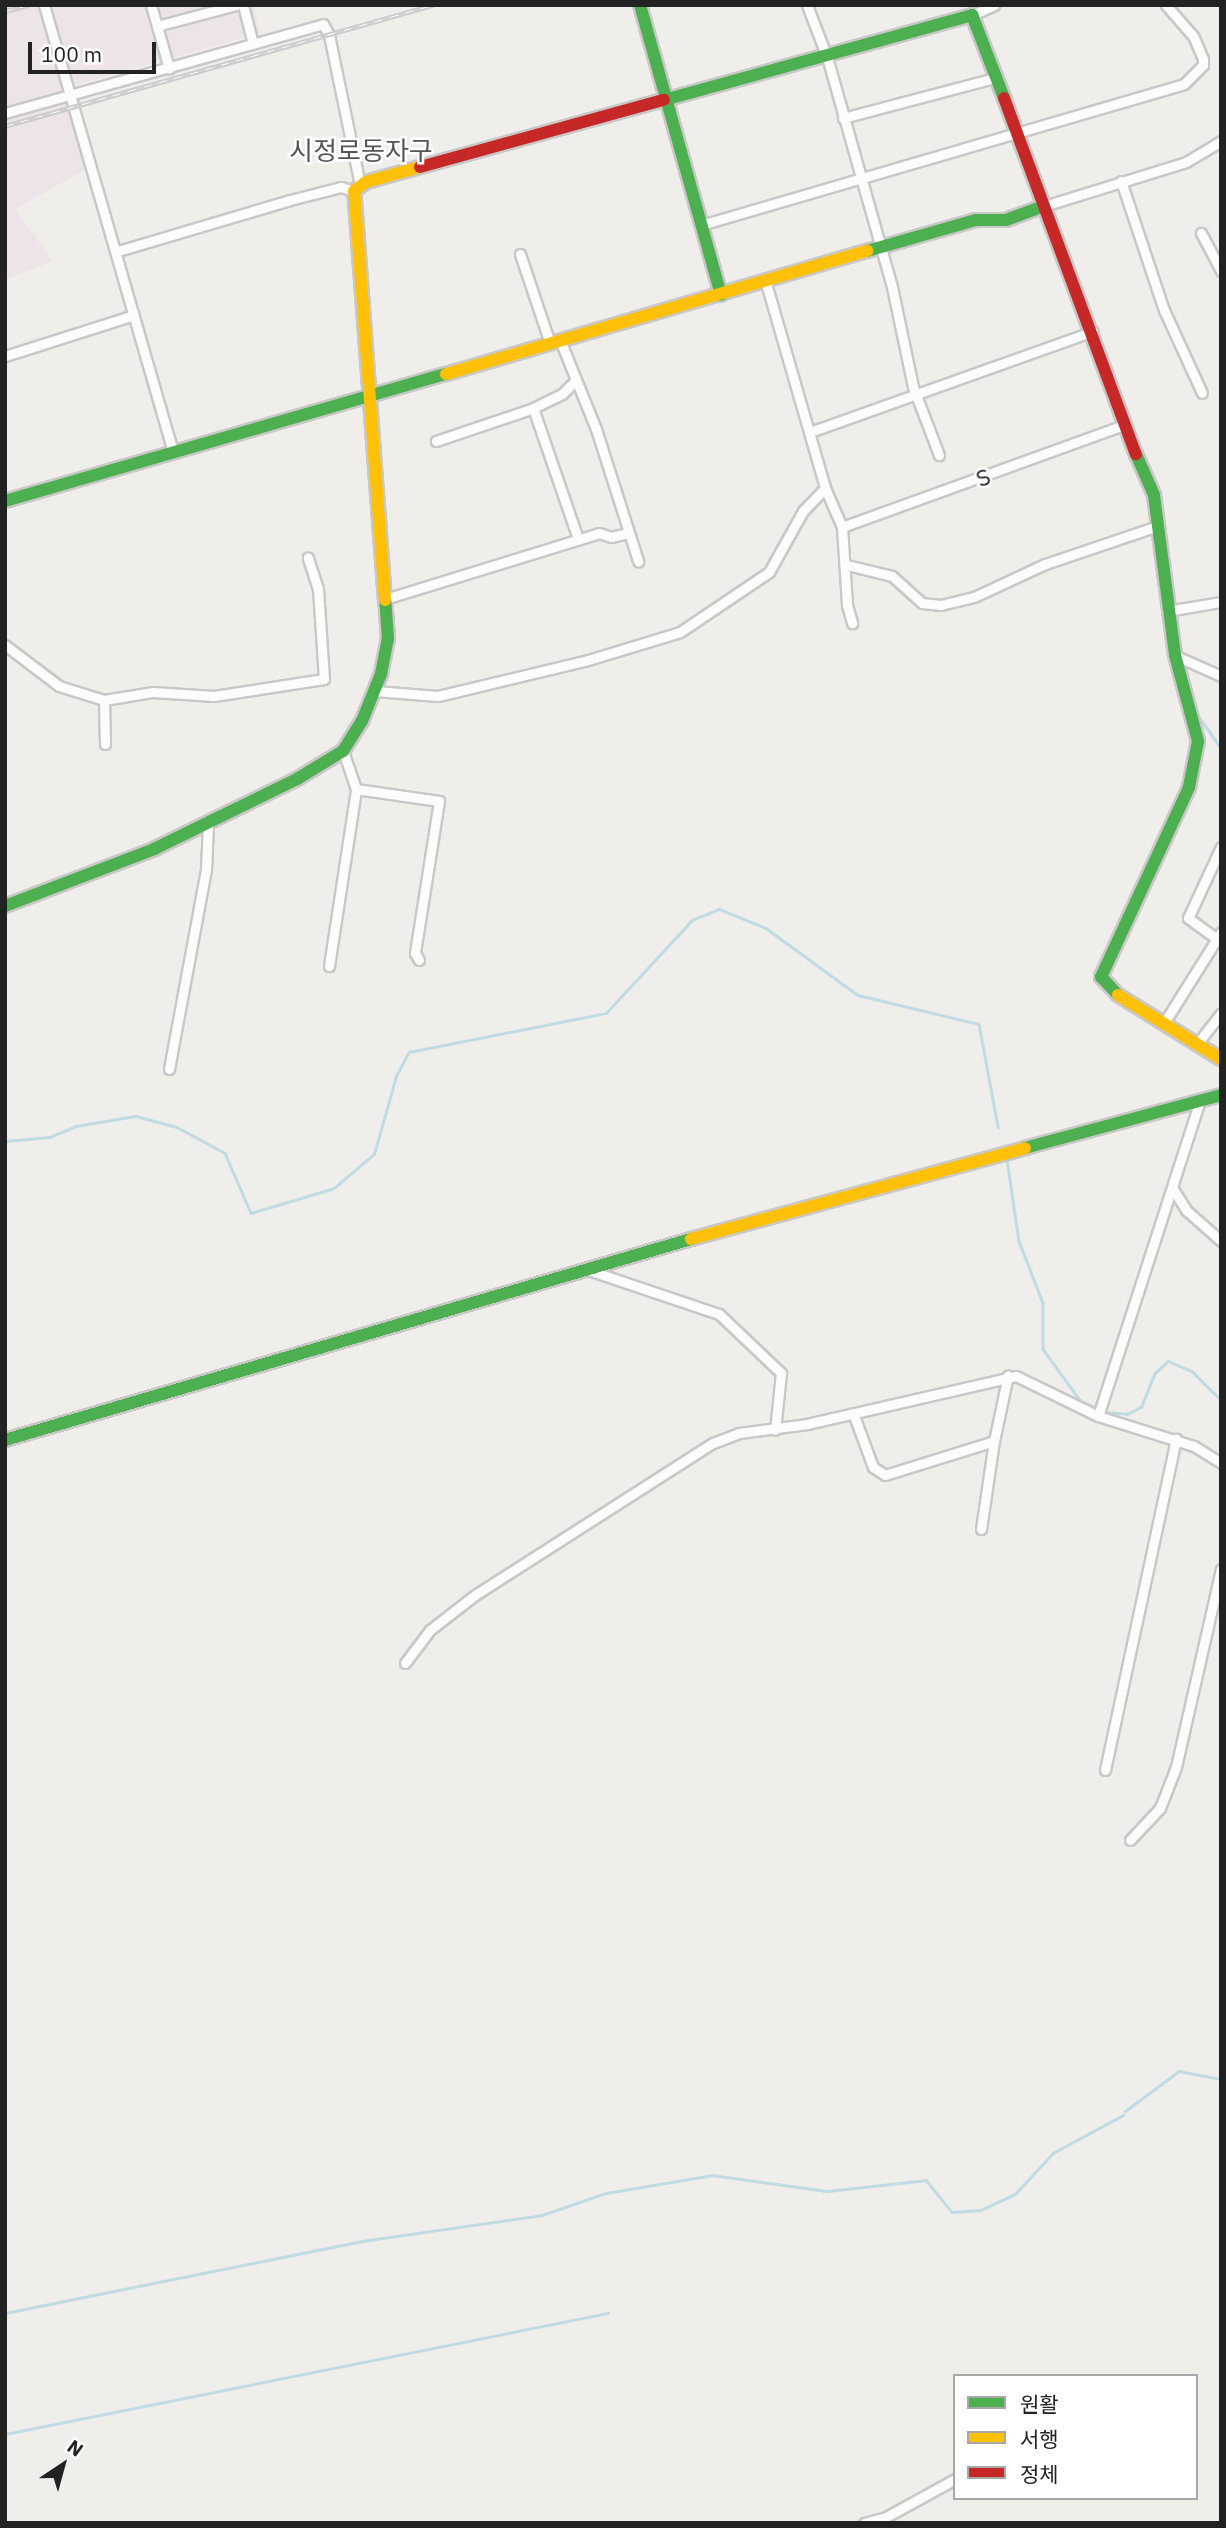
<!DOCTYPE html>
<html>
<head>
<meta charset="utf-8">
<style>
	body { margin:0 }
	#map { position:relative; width:1226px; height:2528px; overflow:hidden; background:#f0eeeb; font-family:"IBM Plex Sans","Noto Sans KR",sans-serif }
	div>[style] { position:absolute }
	.industrial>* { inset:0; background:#ede4e9 }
	.stream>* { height:2.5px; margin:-1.25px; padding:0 1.25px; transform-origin:1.25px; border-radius:1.25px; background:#bfdbe3 }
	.roads { filter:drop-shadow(2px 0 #c9c8c7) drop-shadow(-2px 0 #c9c8c7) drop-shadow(0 2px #c9c8c7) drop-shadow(0 -2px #c9c8c7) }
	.street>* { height:9px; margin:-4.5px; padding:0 4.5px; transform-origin:4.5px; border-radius:4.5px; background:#fdfcfc }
	.fast>* { height:12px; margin:-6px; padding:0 6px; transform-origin:6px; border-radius:6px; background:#4caf50 }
	.slow>* { height:12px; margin:-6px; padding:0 6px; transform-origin:6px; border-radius:6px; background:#ffc107 }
	.jam>* { height:12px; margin:-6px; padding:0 6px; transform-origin:6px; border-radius:6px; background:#c62828 }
	.rail>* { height:5px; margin-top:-2.5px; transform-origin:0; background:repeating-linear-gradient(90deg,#fff 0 8px,#ccc 0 16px); box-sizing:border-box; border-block:2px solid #ccc }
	span { translate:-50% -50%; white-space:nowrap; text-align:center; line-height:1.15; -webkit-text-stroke:5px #fff; paint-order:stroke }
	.street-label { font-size:23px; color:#222 }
	.quarter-label { font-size:26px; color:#555 }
	.frame { position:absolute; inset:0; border:7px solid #222; pointer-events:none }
	.legend { position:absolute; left:953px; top:2374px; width:245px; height:126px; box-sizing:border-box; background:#fff; border:2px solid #a7a7a7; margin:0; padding:9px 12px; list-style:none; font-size:21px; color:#222 }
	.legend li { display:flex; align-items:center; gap:14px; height:35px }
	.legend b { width:35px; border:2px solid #a7a7a7 }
	.north { position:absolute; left:28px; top:2430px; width:70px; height:70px; -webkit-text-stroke:5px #fff; paint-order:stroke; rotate:36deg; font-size:19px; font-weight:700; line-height:28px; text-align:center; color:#222 }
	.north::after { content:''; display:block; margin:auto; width:24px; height:32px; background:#222; clip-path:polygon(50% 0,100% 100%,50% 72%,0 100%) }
	.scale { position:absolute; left:28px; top:42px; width:128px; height:32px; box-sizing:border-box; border:4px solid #222; border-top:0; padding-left:9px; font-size:21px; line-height:24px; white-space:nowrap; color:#222; -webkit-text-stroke:5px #fff; paint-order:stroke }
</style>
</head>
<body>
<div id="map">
	<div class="industrial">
		<div style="clip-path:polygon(5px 5px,259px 5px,254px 7px,260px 33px,61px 89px,87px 169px,15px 209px,53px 261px,5px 280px)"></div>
	</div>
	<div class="stream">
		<div style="left:1197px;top:714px;width:42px;rotate:54.8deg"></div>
		<div style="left:5px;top:1141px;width:45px;rotate:-5.1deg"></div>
		<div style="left:50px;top:1137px;width:28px;rotate:-23deg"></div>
		<div style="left:76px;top:1126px;width:61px;rotate:-9.5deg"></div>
		<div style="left:136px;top:1116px;width:42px;rotate:15deg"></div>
		<div style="left:177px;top:1127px;width:55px;rotate:28.4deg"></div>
		<div style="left:225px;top:1153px;width:65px;rotate:66.6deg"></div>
		<div style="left:251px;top:1213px;width:84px;rotate:-16.7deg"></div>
		<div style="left:1007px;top:1159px;width:83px;rotate:81.7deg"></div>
		<div style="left:1019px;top:1241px;width:66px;rotate:68.8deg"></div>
		<div style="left:1043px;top:1303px;width:46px;rotate:90deg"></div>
		<div style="left:1043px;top:1349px;width:63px;rotate:54deg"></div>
		<div style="left:1080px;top:1400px;width:20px;rotate:27deg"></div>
		<div style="left:334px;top:1188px;width:52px;rotate:-40.4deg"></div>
		<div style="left:374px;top:1154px;width:81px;rotate:-74.2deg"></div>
		<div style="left:396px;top:1076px;width:27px;rotate:-62deg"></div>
		<div style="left:409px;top:1052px;width:201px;rotate:-11.2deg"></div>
		<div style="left:606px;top:1013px;width:127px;rotate:-47.2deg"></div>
		<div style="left:692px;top:920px;width:29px;rotate:-22deg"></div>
		<div style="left:719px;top:909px;width:51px;rotate:22deg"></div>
		<div style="left:766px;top:928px;width:114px;rotate:36.1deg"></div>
		<div style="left:858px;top:995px;width:124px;rotate:13.5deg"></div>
		<div style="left:979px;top:1024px;width:105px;rotate:79.5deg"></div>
		<div style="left:1106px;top:1412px;width:21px;rotate:5deg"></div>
		<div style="left:1127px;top:1414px;width:16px;rotate:-27deg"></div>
		<div style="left:1141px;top:1407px;width:37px;rotate:-68deg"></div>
		<div style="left:1155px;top:1373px;width:18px;rotate:-43deg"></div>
		<div style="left:1168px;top:1361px;width:26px;rotate:23deg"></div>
		<div style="left:1192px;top:1371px;width:41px;rotate:45deg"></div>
		<div style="left:1125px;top:2111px;width:67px;rotate:-36.5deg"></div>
		<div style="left:1179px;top:2071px;width:43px;rotate:10.8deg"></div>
		<div style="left:5px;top:2313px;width:364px;rotate:-11.4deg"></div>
		<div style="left:362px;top:2241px;width:182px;rotate:-8.2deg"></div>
		<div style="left:542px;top:2215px;width:68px;rotate:-19deg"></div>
		<div style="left:606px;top:2193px;width:108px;rotate:-9.6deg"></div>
		<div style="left:712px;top:2175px;width:117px;rotate:7.9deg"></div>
		<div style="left:828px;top:2191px;width:99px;rotate:-6.4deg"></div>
		<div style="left:926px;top:2180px;width:41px;rotate:50.9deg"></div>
		<div style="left:952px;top:2212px;width:29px;rotate:-4deg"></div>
		<div style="left:981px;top:2210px;width:38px;rotate:-25deg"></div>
		<div style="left:1015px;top:2194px;width:56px;rotate:-47.2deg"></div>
		<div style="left:1053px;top:2153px;width:80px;rotate:-28.5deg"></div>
		<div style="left:5px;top:2434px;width:615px;rotate:-11.35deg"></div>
	</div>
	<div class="roads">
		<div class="street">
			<div style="left:44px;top:5px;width:464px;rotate:73.9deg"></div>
			<div style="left:151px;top:5px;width:66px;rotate:74.1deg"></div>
			<div style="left:243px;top:5px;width:40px;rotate:75.6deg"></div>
			<div style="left:807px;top:5px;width:56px;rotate:69deg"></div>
			<div style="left:827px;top:57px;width:239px;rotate:74.2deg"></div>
			<div style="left:892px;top:287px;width:102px;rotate:78.1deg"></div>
			<div style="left:913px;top:387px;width:73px;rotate:69.1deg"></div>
			<div style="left:972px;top:15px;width:24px;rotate:-24deg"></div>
			<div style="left:157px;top:26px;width:82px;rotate:-14.9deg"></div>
			<div style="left:5px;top:113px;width:330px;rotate:-15.6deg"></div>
			<div style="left:323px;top:24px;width:13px;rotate:61deg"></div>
			<div style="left:329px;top:35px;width:153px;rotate:78.3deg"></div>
			<div style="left:843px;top:118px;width:156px;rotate:-14.8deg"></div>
			<div style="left:1121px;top:181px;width:136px;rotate:71.6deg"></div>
			<div style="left:1164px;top:310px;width:91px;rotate:65.4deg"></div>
			<div style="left:1044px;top:206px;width:149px;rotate:-17.2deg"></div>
			<div style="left:1186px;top:162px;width:41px;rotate:-31deg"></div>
			<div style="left:701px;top:225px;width:503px;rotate:-16.27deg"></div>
			<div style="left:1184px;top:84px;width:27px;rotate:-45deg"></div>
			<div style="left:1203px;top:65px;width:6px;rotate:-90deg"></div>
			<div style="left:1203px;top:59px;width:25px;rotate:-113deg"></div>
			<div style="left:1193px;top:36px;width:41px;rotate:-131.1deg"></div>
			<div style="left:1201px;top:233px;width:43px;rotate:62.2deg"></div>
			<div style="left:118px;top:251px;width:179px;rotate:-16.5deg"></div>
			<div style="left:290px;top:200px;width:53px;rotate:-14.3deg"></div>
			<div style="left:341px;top:187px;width:14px;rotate:17deg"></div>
			<div style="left:520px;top:254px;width:94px;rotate:71.4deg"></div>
			<div style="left:766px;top:283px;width:213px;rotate:73.9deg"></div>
			<div style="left:825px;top:488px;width:43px;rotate:66.4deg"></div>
			<div style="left:842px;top:527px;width:78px;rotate:86.3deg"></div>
			<div style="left:847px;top:605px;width:19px;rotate:74deg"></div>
			<div style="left:560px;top:340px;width:96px;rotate:68deg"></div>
			<div style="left:596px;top:429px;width:139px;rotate:72.3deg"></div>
			<div style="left:5px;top:356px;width:135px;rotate:-17.6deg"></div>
			<div style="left:533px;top:408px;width:139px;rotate:71deg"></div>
			<div style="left:810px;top:432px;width:300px;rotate:-19.6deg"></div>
			<div style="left:436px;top:441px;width:100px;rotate:-18.6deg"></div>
			<div style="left:531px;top:409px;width:34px;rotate:-26deg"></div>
			<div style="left:562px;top:394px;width:18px;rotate:-45deg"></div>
			<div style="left:842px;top:527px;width:300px;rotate:-19.9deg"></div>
			<div style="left:847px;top:565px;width:46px;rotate:13.7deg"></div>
			<div style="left:892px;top:576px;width:40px;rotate:42deg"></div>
			<div style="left:922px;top:603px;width:19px;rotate:6deg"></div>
			<div style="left:941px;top:605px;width:34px;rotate:-14deg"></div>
			<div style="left:974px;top:597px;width:78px;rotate:-24.9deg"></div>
			<div style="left:1045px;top:564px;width:119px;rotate:-18.6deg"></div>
			<div style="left:385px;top:599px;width:224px;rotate:-17.1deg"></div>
			<div style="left:599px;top:533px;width:13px;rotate:18deg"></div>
			<div style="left:611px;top:537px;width:18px;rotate:-13deg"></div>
			<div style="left:1167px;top:611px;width:55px;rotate:-9.5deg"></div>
			<div style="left:5px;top:645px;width:68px;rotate:37.2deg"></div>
			<div style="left:59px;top:686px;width:47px;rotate:17.3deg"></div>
			<div style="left:104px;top:700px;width:50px;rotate:-9.3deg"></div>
			<div style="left:153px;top:692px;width:61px;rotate:3.8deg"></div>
			<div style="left:214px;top:696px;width:111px;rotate:-8.8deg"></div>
			<div style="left:324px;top:679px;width:90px;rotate:-93.8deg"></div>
			<div style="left:318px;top:589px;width:33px;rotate:-108deg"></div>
			<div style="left:1176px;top:656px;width:49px;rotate:24deg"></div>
			<div style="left:375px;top:691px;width:63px;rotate:4.5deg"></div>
			<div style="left:438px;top:696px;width:154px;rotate:-13.5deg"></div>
			<div style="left:588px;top:660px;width:96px;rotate:-16.9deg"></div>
			<div style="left:680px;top:632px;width:107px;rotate:-34deg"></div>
			<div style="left:769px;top:572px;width:70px;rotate:-60.9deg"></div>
			<div style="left:803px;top:511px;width:32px;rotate:-46deg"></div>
			<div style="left:104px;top:700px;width:44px;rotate:88.7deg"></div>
			<div style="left:356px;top:789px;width:84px;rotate:8.2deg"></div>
			<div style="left:439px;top:801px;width:154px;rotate:99deg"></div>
			<div style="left:415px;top:953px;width:8px;rotate:60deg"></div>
			<div style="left:1217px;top:939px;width:36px;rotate:-144deg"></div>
			<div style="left:1188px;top:918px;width:78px;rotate:-65.1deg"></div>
			<div style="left:329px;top:966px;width:179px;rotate:-81.3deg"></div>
			<div style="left:356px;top:789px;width:40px;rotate:-108.9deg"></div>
			<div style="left:1164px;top:1023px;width:107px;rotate:-57.9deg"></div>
			<div style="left:1197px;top:1044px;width:39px;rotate:-52deg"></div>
			<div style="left:169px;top:1069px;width:202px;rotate:-79.5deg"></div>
			<div style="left:206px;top:870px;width:45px;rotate:-87.5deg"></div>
			<div style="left:1173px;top:1189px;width:25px;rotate:58deg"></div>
			<div style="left:1186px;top:1210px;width:47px;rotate:41.5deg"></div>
			<div style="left:591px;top:1271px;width:135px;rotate:18.6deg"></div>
			<div style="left:719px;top:1314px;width:86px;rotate:43.6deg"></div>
			<div style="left:781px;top:1373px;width:57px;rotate:96deg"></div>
			<div style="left:853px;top:1413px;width:58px;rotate:69.7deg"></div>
			<div style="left:873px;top:1467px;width:14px;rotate:34deg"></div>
			<div style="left:885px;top:1475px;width:114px;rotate:-17.3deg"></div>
			<div style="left:994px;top:1441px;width:67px;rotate:-78deg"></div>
			<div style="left:1098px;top:1416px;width:332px;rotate:-72.1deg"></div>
			<div style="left:981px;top:1529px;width:89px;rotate:-81.6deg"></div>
			<div style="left:405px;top:1663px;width:41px;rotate:-52.9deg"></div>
			<div style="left:430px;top:1630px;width:57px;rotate:-37.9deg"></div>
			<div style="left:475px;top:1595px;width:282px;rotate:-32.6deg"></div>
			<div style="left:713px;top:1443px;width:28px;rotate:-21deg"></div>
			<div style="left:739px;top:1433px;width:69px;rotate:-7.5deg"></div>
			<div style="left:807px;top:1424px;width:214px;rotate:-12.9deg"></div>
			<div style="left:1016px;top:1376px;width:91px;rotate:26deg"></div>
			<div style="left:1098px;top:1416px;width:101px;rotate:17.4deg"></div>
			<div style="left:1194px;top:1446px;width:32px;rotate:32deg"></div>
			<div style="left:1105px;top:1770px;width:339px;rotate:-77.9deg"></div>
			<div style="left:1130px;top:1840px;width:44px;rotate:-46.8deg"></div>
			<div style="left:1160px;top:1808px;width:44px;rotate:-68.7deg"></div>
			<div style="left:1176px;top:1767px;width:203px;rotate:-77.2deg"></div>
			<div style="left:864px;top:2523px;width:23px;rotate:-15deg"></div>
			<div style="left:886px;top:2517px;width:79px;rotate:-28.8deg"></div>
		</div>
		<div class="fast">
			<div style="left:640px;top:5px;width:301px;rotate:74.4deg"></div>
			<div style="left:664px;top:100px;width:320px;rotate:-15.4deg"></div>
			<div style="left:972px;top:15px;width:89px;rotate:68.9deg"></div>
			<div style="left:867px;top:251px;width:113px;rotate:-15.9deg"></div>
			<div style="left:976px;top:220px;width:30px"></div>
			<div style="left:1006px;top:220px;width:40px;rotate:-20.2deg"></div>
			<div style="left:5px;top:501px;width:459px;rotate:-16.1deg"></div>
			<div style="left:5px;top:906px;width:160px;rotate:-20.9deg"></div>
			<div style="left:154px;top:849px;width:159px;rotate:-26.1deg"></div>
			<div style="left:297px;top:779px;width:54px;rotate:-31.3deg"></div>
			<div style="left:343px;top:751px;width:36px;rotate:-58deg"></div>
			<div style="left:362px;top:721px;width:51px;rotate:-68deg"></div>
			<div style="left:381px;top:674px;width:36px;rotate:-79deg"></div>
			<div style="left:388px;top:639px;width:39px;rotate:-94deg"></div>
			<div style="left:1118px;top:995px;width:25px;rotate:-133deg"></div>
			<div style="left:1101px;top:977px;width:209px;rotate:-65.1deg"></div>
			<div style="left:1189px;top:787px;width:47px;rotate:-78.9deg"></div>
			<div style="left:1198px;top:741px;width:89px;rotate:-105deg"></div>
			<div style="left:1175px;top:655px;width:161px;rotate:-97.5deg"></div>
			<div style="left:1154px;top:495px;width:45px;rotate:-113.7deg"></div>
			<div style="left:1025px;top:1148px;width:203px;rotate:-15.1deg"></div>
			<div style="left:5px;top:1440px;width:715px;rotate:-16.33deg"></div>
		</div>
		<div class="slow">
			<div style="left:446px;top:374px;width:439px;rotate:-16.3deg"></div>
			<div style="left:385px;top:600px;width:410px;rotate:-94.3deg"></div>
			<div style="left:354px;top:191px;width:15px;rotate:-37deg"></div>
			<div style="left:366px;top:182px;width:56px;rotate:-15.5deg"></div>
			<div style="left:1118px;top:995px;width:121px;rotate:31.9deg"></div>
			<div style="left:691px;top:1239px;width:346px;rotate:-15.2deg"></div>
		</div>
		<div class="jam">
			<div style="left:1004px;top:98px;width:380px;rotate:69.7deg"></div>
			<div style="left:420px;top:167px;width:253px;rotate:-15.4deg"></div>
		</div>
	</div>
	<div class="rail">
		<div style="left:5px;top:11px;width:25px;rotate:-14deg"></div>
		<div style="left:5px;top:126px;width:446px;rotate:-15.8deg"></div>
	</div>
	<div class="street-label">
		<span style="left:983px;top:477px;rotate:-21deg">S</span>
	</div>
	<div class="quarter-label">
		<span style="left:361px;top:151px">시정로동자구</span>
	</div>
	<div class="frame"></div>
	<ul class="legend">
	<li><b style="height:9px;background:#4caf50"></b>원활</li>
	<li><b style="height:9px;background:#ffc107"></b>서행</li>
	<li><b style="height:9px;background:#c62828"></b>정체</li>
	</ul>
	<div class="north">N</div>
	<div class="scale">100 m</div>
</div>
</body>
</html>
